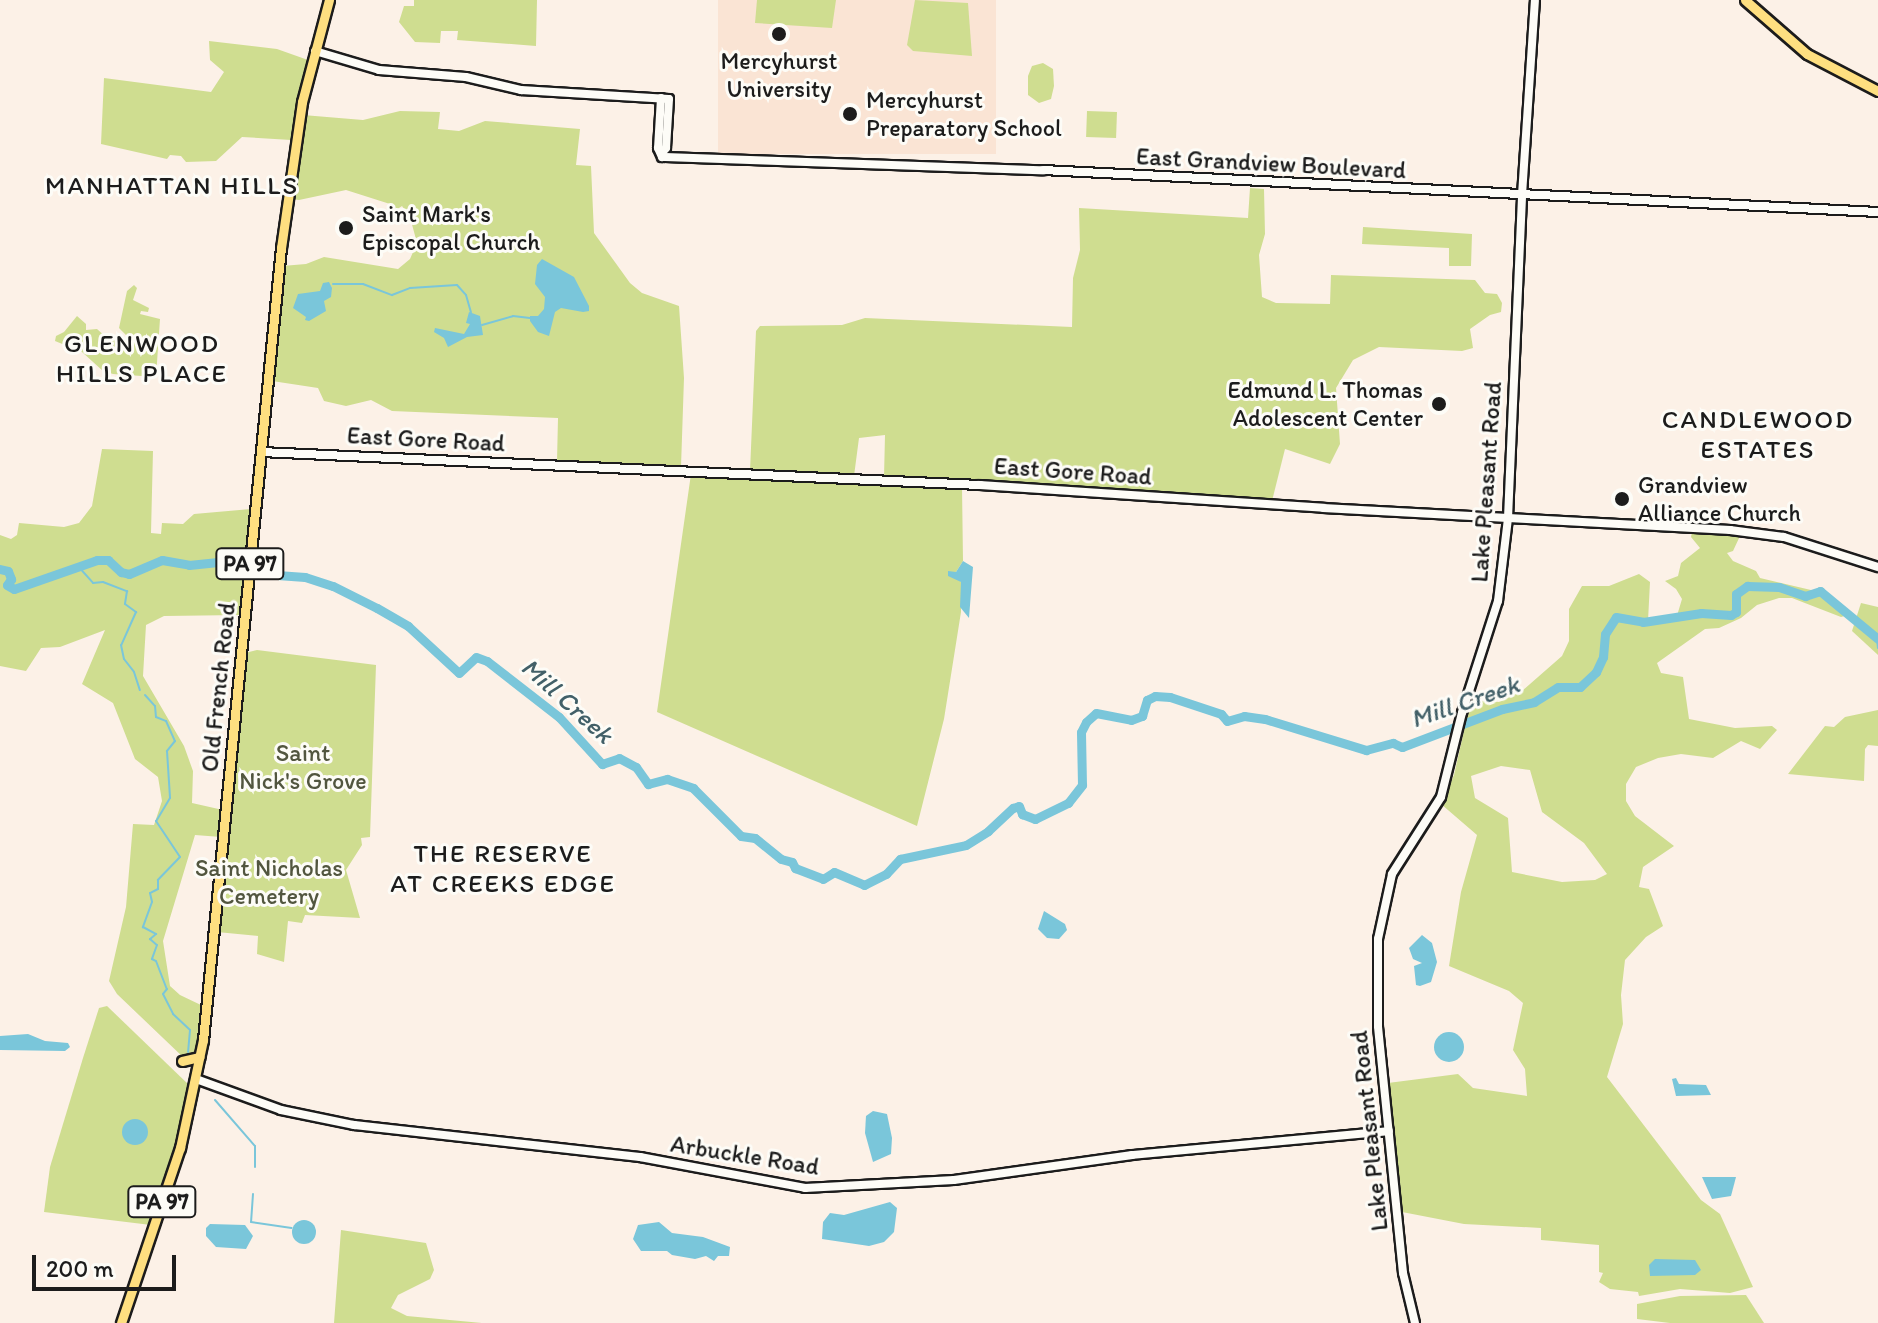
<!DOCTYPE html>
<html>
<head>
<meta charset="utf-8">
<style>
	body { margin:0 }
	#map { position:relative; width:1878px; height:1323px; overflow:hidden; background:#fcf1e7; font-family:Itim,sans-serif }
	div>[style] { position:absolute }
	.built>* { inset:0; background:#fae4d4; transform-origin:0 0 }
	.green>* { inset:0; background:#cfdd90; transform-origin:0 0 }
	.water>* { inset:0; background:#7ac6da }
	.round { border-radius:50% }
	.stream>* { height:2px; margin:-1px; padding:0 1px; transform-origin:1px; border-radius:1px; background:#7ac6da }
	.river>* { height:9px; margin:-4.5px; padding:0 4.5px; transform-origin:4.5px; border-radius:4.5px; background:#7ac6da }
	.roads { filter:drop-shadow(2px 0 #1c1c1c) drop-shadow(-2px 0 #1c1c1c) drop-shadow(0 2px #1c1c1c) drop-shadow(0 -2px #1c1c1c) }
	.secondary>* { height:8px; margin:-4px; padding:0 4px; transform-origin:4px; border-radius:4px; background:#fdfcf7 }
	.primary>* { height:9px; margin:-4.5px; padding:0 4.5px; transform-origin:4.5px; border-radius:4.5px; background:#fedf80 }
	.dots>* { width:22px; height:22px; translate:-50% -50%; box-sizing:border-box; border:4px solid #fdfcf7; border-radius:50% }
	span { translate:-50% -50%; white-space:nowrap; text-align:center; line-height:1.15; -webkit-text-stroke:6px #fdfcf7; paint-order:stroke }
	.shield-label span { padding:2px 6px; background:#fdfcf7; border:2px solid; border-radius:6px; -webkit-text-stroke-width:0 }
	.shield-label { font-size:22px; color:#1c1c1c; font-weight:700 }
	.poi-label { font-size:24px; color:#1c1c1c }
	.left { translate:0 -50%; text-align:left }
	.right { translate:-100% -50%; text-align:right }
	.street-label { font-size:24px; color:#1c1c1c }
	.park-label { font-size:24px; color:#52563f }
	.neighbourhood-label { font-size:26px; color:#1c1c1c; letter-spacing:2px }
	.water-label { font-size:26px; color:#426068; font-style:italic }
	.scale { position:absolute; left:32px; top:1255px; width:144px; height:36px; box-sizing:border-box; border:4px solid #1c1c1c; border-top:0; padding-left:10px; font-size:24px; line-height:28px; white-space:nowrap; color:#1c1c1c; -webkit-text-stroke:6px #fdfcf7; paint-order:stroke }
</style>
</head>
<body>
<div id="map">
	<div class="built">
		<div style="left:718px;top:0;width:278px;height:154px"></div>
	</div>
	<div class="green">
		<div style="clip-path:polygon(414px 0,537px 0,536px 46px,457px 40px,458px 31px,441px 31px,440px 43px,415px 42px,399px 22px,404px 6px,414px 6px)"></div>
		<div style="clip-path:polygon(757px 0,836px 0,832px 28px,755px 23px)"></div>
		<div style="clip-path:polygon(915px 0,968px 3px,972px 56px,913px 51px,907px 45px)"></div>
		<div style="clip-path:polygon(209px 41px,277px 49px,308px 60px,291px 140px,242px 137px,216px 161px,186px 162px,181px 156px,170px 155px,167px 159px,101px 144px,104px 78px,211px 92px,224px 72px,210px 60px)"></div>
		<div style="clip-path:polygon(1043px 63px,1053px 69px,1054px 86px,1051px 99px,1039px 103px,1028px 95px,1028px 76px,1032px 66px)"></div>
		<div style="clip-path:polygon(400px 111px,440px 112px,438px 129px,459px 131px,485px 121px,580px 129px,576px 165px,591px 166px,594px 233px,630px 283px,642px 293px,679px 306px,684px 378px,681px 467px,557px 461px,558px 418px,392px 411px,371px 400px,346px 406px,324px 401px,318px 388px,272px 381px,282px 266px,306px 264px,324px 257px,398px 269px,410px 259px,417px 243px,410px 217px,402px 206px,396px 210px,390px 204px,346px 190px,299px 200px,291px 199px,303px 115px,363px 120px)"></div>
		<div style="left:1087px;top:111px;width:30px;height:26px;rotate:2deg"></div>
		<div style="clip-path:polygon(1250px 188px,1264px 189px,1265px 234px,1259px 255px,1262px 297px,1276px 303px,1330px 304px,1331px 275px,1475px 280px,1485px 293px,1497px 294px,1502px 303px,1501px 312px,1490px 315px,1470px 329px,1473px 348px,1462px 351px,1379px 347px,1353px 360px,1336px 388px,1340px 444px,1330px 464px,1285px 449px,1272px 501px,884px 477px,885px 435px,859px 438px,854px 476px,750px 471px,756px 331px,760px 326px,842px 325px,865px 318px,1072px 327px,1073px 278px,1080px 250px,1079px 208px,1248px 218px)"></div>
		<div style="clip-path:polygon(1363px 227px,1472px 234px,1471px 266px,1449px 266px,1449px 248px,1362px 244px)"></div>
		<div style="clip-path:polygon(134px 285px,137px 288px,133px 300px,149px 308px,148px 312px,141px 311px,140px 314px,160px 319px,156px 377px,113px 374px,103px 371px,82px 352px,55px 341px,56px 336px,64px 332px,77px 316px,86px 324px,86px 330px,97px 329px,106px 337px,128px 345px,131px 340px,119px 328px,127px 291px)"></div>
		<div style="clip-path:polygon(102px 449px,153px 451px,151px 533px,161px 534px,162px 523px,183px 524px,194px 514px,251px 509px,240px 615px,164px 616px,146px 625px,143px 676px,184px 746px,193px 771px,192px 803px,223px 810px,221px 837px,195px 835px,163px 941px,170px 986px,180px 995px,203px 1006px,197px 1051px,185px 1059px,117px 994px,109px 981px,126px 907px,133px 824px,154px 825px,162px 801px,158px 777px,135px 759px,113px 703px,82px 684px,105px 630px,60px 647px,41px 648px,26px 671px,0 666px,0 535px,11px 539px,17px 535px,19px 523px,64px 527px,79px 523px,92px 506px)"></div>
		<div style="clip-path:polygon(691px 474px,962px 486px,963px 561px,956px 572px,961px 582px,961px 612px,944px 719px,917px 826px,657px 712px)"></div>
		<div style="clip-path:polygon(evenodd,1692px 532px,1740px 536px,1733px 551px,1727px 553px,1733px 561px,1756px 571px,1760px 578px,1828px 594px,1848px 615px,1841px 617px,1792px 598px,1779px 598px,1757px 605px,1741px 618px,1719px 628px,1705px 629px,1657px 663px,1661px 673px,1683px 677px,1689px 719px,1735px 728px,1772px 726px,1777px 730px,1760px 749px,1741px 741px,1713px 758px,1681px 754px,1658px 758px,1636px 767px,1626px 784px,1626px 801px,1635px 816px,1674px 846px,1643px 867px,1639px 887px,1649px 889px,1663px 926px,1646px 937px,1625px 960px,1621px 995px,1623px 1024px,1607px 1077px,1701px 1200px,1720px 1214px,1753px 1287px,1730px 1293px,1680px 1289px,1639px 1296px,1638px 1292px,1610px 1289px,1599px 1282px,1603px 1273px,1599px 1272px,1599px 1245px,1541px 1240px,1541px 1228px,1464px 1224px,1402px 1212px,1388px 1083px,1458px 1074px,1473px 1088px,1527px 1096px,1525px 1069px,1513px 1050px,1523px 1003px,1509px 991px,1449px 966px,1461px 892px,1477px 835px,1441px 804px,1454px 775px,1471px 700px,1499px 702px,1523px 690px,1562px 656px,1569px 641px,1569px 609px,1582px 586px,1609px 586px,1639px 574px,1650px 582px,1648px 621px,1676px 619px,1682px 599px,1676px 589px,1665px 581px,1678px 576px,1681px 563px,1700px 548px,1691px 537px,1692px 532px,1501px 766px,1530px 770px,1542px 812px,1584px 843px,1607px 874px,1595px 880px,1562px 882px,1512px 872px,1508px 818px,1475px 798px,1471px 776px,1501px 766px)"></div>
		<div style="clip-path:polygon(1861px 603px,1878px 607px,1878px 655px,1852px 631px)"></div>
		<div style="clip-path:polygon(257px 650px,376px 665px,370px 837px,361px 838px,362px 845px,346px 870px,360px 918px,305px 915px,302px 923px,288px 921px,284px 962px,257px 954px,258px 936px,217px 932px,245px 653px)"></div>
		<div style="clip-path:polygon(1878px 710px,1878px 746px,1868px 745px,1865px 749px,1864px 781px,1788px 774px,1825px 726px,1834px 727px,1845px 717px)"></div>
		<div style="clip-path:polygon(107px 1006px,189px 1085px,175px 1153px,151px 1225px,44px 1212px,50px 1167px,83px 1058px,99px 1008px)"></div>
		<div style="clip-path:polygon(341px 1230px,426px 1243px,434px 1270px,430px 1279px,398px 1295px,391px 1308px,407px 1316px,482px 1323px,334px 1323px)"></div>
		<div style="clip-path:polygon(1746px 1295px,1764px 1323px,1670px 1323px,1637px 1319px,1637px 1304px,1680px 1296px)"></div>
	</div>
	<div class="water">
		<div style="clip-path:polygon(542px 259px,574px 277px,589px 306px,589px 311px,583px 312px,561px 308px,555px 312px,549px 336px,538px 332px,530px 321px,530px 316px,538px 316px,544px 309px,545px 297px,535px 284px,537px 265px)"></div>
		<div style="clip-path:polygon(329px 282px,332px 288px,331px 297px,324px 301px,326px 311px,309px 321px,305px 320px,306px 317px,293px 308px,298px 294px,320px 291px,323px 283px)"></div>
		<div style="clip-path:polygon(469px 312px,480px 316px,483px 335px,467px 337px,448px 347px,444px 338px,434px 332px,435px 328px,464px 334px,470px 324px,466px 323px)"></div>
		<div style="clip-path:polygon(963px 561px,973px 567px,969px 618px,960px 607px,961px 582px,948px 576px,948px 571px,956px 572px)"></div>
		<div style="clip-path:polygon(1044px 911px,1065px 924px,1067px 930px,1059px 939px,1047px 938px,1038px 929px)"></div>
		<div style="clip-path:polygon(1422px 935px,1432px 943px,1437px 962px,1431px 982px,1420px 986px,1416px 985px,1414px 966px,1422px 963px,1413px 959px,1409px 948px)"></div>
		<div class="round" style="left:1434px;top:1032px;width:30px;height:30px"></div>
		<div style="clip-path:polygon(28px 1034px,45px 1041px,68px 1043px,70px 1047px,65px 1051px,0 1050px,0 1036px)"></div>
		<div style="clip-path:polygon(1676px 1078px,1679px 1084px,1706px 1085px,1711px 1095px,1676px 1096px,1672px 1079px)"></div>
		<div style="clip-path:polygon(873px 1111px,887px 1114px,892px 1138px,891px 1154px,873px 1162px,865px 1133px,866px 1116px)"></div>
		<div class="round" style="left:122px;top:1119px;width:26px;height:26px"></div>
		<div style="clip-path:polygon(1702px 1177px,1736px 1177px,1731px 1196px,1712px 1199px)"></div>
		<div style="clip-path:polygon(890px 1202px,897px 1208px,894px 1232px,884px 1242px,869px 1246px,822px 1239px,823px 1222px,830px 1213px,844px 1215px)"></div>
		<div class="round" style="left:292px;top:1220px;width:24px;height:24px"></div>
		<div style="clip-path:polygon(659px 1222px,672px 1233px,703px 1237px,730px 1247px,729px 1256px,718px 1256px,714px 1261px,706px 1256px,695px 1259px,672px 1255px,667px 1251px,641px 1251px,633px 1239px,638px 1225px)"></div>
		<div style="clip-path:polygon(210px 1224px,245px 1225px,253px 1236px,246px 1249px,216px 1247px,206px 1236px,206px 1228px)"></div>
		<div style="clip-path:polygon(1655px 1259px,1695px 1260px,1701px 1270px,1695px 1275px,1650px 1276px,1649px 1265px)"></div>
	</div>
	<div class="stream">
		<div style="left:333px;top:284px;width:30px"></div>
		<div style="left:363px;top:284px;width:31px;rotate:21deg"></div>
		<div style="left:392px;top:295px;width:19px;rotate:-21deg"></div>
		<div style="left:410px;top:288px;width:47px;rotate:-3.7deg"></div>
		<div style="left:457px;top:285px;width:13px;rotate:48deg"></div>
		<div style="left:466px;top:295px;width:18px;rotate:74deg"></div>
		<div style="left:482px;top:325px;width:32px;rotate:-16deg"></div>
		<div style="left:513px;top:316px;width:17px;rotate:7deg"></div>
		<div style="left:77px;top:565px;width:24px;rotate:48deg"></div>
		<div style="left:93px;top:583px;width:10px;rotate:-6deg"></div>
		<div style="left:103px;top:582px;width:26px;rotate:21deg"></div>
		<div style="left:127px;top:591px;width:13px;rotate:99deg"></div>
		<div style="left:125px;top:604px;width:14px;rotate:36deg"></div>
		<div style="left:136px;top:612px;width:36px;rotate:114deg"></div>
		<div style="left:121px;top:645px;width:14px;rotate:78deg"></div>
		<div style="left:124px;top:659px;width:16px;rotate:52deg"></div>
		<div style="left:134px;top:672px;width:19px;rotate:72deg"></div>
		<div style="left:1877px;top:639px;width:9px;rotate:84deg"></div>
		<div style="left:145px;top:695px;width:15px;rotate:48deg"></div>
		<div style="left:155px;top:706px;width:11px;rotate:85deg"></div>
		<div style="left:156px;top:717px;width:11px;rotate:22deg"></div>
		<div style="left:166px;top:721px;width:22px;rotate:66deg"></div>
		<div style="left:175px;top:741px;width:13px;rotate:129deg"></div>
		<div style="left:167px;top:751px;width:47px;rotate:86.3deg"></div>
		<div style="left:170px;top:798px;width:27px;rotate:121deg"></div>
		<div style="left:156px;top:821px;width:43px;rotate:56.3deg"></div>
		<div style="left:180px;top:857px;width:32px;rotate:134deg"></div>
		<div style="left:158px;top:880px;width:9px;rotate:90deg"></div>
		<div style="left:158px;top:889px;width:9px;rotate:153deg"></div>
		<div style="left:150px;top:893px;width:9px;rotate:77deg"></div>
		<div style="left:152px;top:902px;width:27px;rotate:110deg"></div>
		<div style="left:143px;top:927px;width:15px;rotate:28deg"></div>
		<div style="left:156px;top:934px;width:8px;rotate:140deg"></div>
		<div style="left:150px;top:939px;width:9px;rotate:41deg"></div>
		<div style="left:157px;top:945px;width:15px;rotate:110deg"></div>
		<div style="left:152px;top:959px;width:4px;rotate:27deg"></div>
		<div style="left:156px;top:961px;width:30px;rotate:69deg"></div>
		<div style="left:167px;top:989px;width:6px;rotate:129deg"></div>
		<div style="left:163px;top:994px;width:22px;rotate:63deg"></div>
		<div style="left:173px;top:1014px;width:23px;rotate:43deg"></div>
		<div style="left:190px;top:1030px;width:22px;rotate:95deg"></div>
		<div style="left:215px;top:1100px;width:61px;rotate:49deg"></div>
		<div style="left:255px;top:1146px;width:21px;rotate:90deg"></div>
		<div style="left:253px;top:1194px;width:28px;rotate:94deg"></div>
		<div style="left:251px;top:1222px;width:41px;rotate:8.3deg"></div>
	</div>
	<div class="river">
		<div style="left:0;top:569px;width:8px;rotate:14deg"></div>
		<div style="left:8px;top:571px;width:9px;rotate:69deg"></div>
		<div style="left:11px;top:579px;width:7px;rotate:124deg"></div>
		<div style="left:7px;top:585px;width:8px;rotate:30deg"></div>
		<div style="left:14px;top:589px;width:88px;rotate:-19.3deg"></div>
		<div style="left:97px;top:560px;width:11px"></div>
		<div style="left:108px;top:560px;width:18px;rotate:43deg"></div>
		<div style="left:121px;top:572px;width:8px;rotate:14deg"></div>
		<div style="left:129px;top:574px;width:36px;rotate:-23deg"></div>
		<div style="left:162px;top:560px;width:27px;rotate:10deg"></div>
		<div style="left:189px;top:565px;width:29px;rotate:-6deg"></div>
		<div style="left:277px;top:575px;width:28px;rotate:4deg"></div>
		<div style="left:305px;top:577px;width:29px;rotate:18deg"></div>
		<div style="left:333px;top:586px;width:49px;rotate:26.6deg"></div>
		<div style="left:377px;top:608px;width:36px;rotate:30deg"></div>
		<div style="left:408px;top:626px;width:69px;rotate:42.7deg"></div>
		<div style="left:459px;top:673px;width:23px;rotate:-43deg"></div>
		<div style="left:476px;top:657px;width:12px;rotate:20deg"></div>
		<div style="left:487px;top:661px;width:91px;rotate:37.9deg"></div>
		<div style="left:559px;top:717px;width:64px;rotate:47.5deg"></div>
		<div style="left:602px;top:764px;width:18px;rotate:-19deg"></div>
		<div style="left:619px;top:758px;width:19px;rotate:28deg"></div>
		<div style="left:636px;top:767px;width:21px;rotate:55deg"></div>
		<div style="left:648px;top:784px;width:20px;rotate:-15deg"></div>
		<div style="left:667px;top:779px;width:28px;rotate:19deg"></div>
		<div style="left:693px;top:788px;width:68px;rotate:45deg"></div>
		<div style="left:741px;top:836px;width:14px;rotate:8deg"></div>
		<div style="left:755px;top:838px;width:33px;rotate:39deg"></div>
		<div style="left:781px;top:859px;width:11px;rotate:15deg"></div>
		<div style="left:792px;top:862px;width:7px;rotate:63deg"></div>
		<div style="left:795px;top:868px;width:30px;rotate:21deg"></div>
		<div style="left:823px;top:879px;width:13px;rotate:-32deg"></div>
		<div style="left:834px;top:872px;width:33px;rotate:23deg"></div>
		<div style="left:864px;top:885px;width:25px;rotate:-27deg"></div>
		<div style="left:886px;top:874px;width:21px;rotate:-47deg"></div>
		<div style="left:900px;top:859px;width:67px;rotate:-12deg"></div>
		<div style="left:966px;top:845px;width:26px;rotate:-32deg"></div>
		<div style="left:988px;top:831px;width:34px;rotate:-43deg"></div>
		<div style="left:1013px;top:808px;width:6px;rotate:-18deg"></div>
		<div style="left:1019px;top:806px;width:9px;rotate:69deg"></div>
		<div style="left:1022px;top:814px;width:14px;rotate:21deg"></div>
		<div style="left:1035px;top:819px;width:37px;rotate:-26deg"></div>
		<div style="left:1068px;top:803px;width:23px;rotate:-52deg"></div>
		<div style="left:1082px;top:785px;width:53px;rotate:-91.1deg"></div>
		<div style="left:1081px;top:732px;width:11px;rotate:-63deg"></div>
		<div style="left:1086px;top:722px;width:13px;rotate:-42deg"></div>
		<div style="left:1096px;top:713px;width:36px;rotate:11deg"></div>
		<div style="left:1131px;top:720px;width:12px;rotate:-20deg"></div>
		<div style="left:1142px;top:716px;width:17px;rotate:-73deg"></div>
		<div style="left:1147px;top:700px;width:9px;rotate:-27deg"></div>
		<div style="left:1155px;top:696px;width:15px;rotate:4deg"></div>
		<div style="left:1170px;top:697px;width:54px;rotate:18.4deg"></div>
		<div style="left:1221px;top:714px;width:9px;rotate:49deg"></div>
		<div style="left:1227px;top:721px;width:18px;rotate:-16deg"></div>
		<div style="left:1244px;top:716px;width:21px;rotate:8deg"></div>
		<div style="left:1265px;top:719px;width:106px;rotate:17.1deg"></div>
		<div style="left:1366px;top:750px;width:28px;rotate:-15deg"></div>
		<div style="left:1393px;top:743px;width:10px;rotate:24deg"></div>
		<div style="left:1402px;top:747px;width:107px;rotate:-20.8deg"></div>
		<div style="left:1502px;top:709px;width:33px;rotate:-12deg"></div>
		<div style="left:1534px;top:702px;width:28px;rotate:-32deg"></div>
		<div style="left:1558px;top:687px;width:22px"></div>
		<div style="left:1580px;top:687px;width:22px;rotate:-43deg"></div>
		<div style="left:1596px;top:672px;width:17px;rotate:-65deg"></div>
		<div style="left:1603px;top:657px;width:23px;rotate:-85deg"></div>
		<div style="left:1605px;top:634px;width:20px;rotate:-57deg"></div>
		<div style="left:1616px;top:617px;width:27px;rotate:10deg"></div>
		<div style="left:1643px;top:622px;width:59px;rotate:-8.8deg"></div>
		<div style="left:1701px;top:613px;width:30px;rotate:4deg"></div>
		<div style="left:1731px;top:615px;width:6px;rotate:-31deg"></div>
		<div style="left:1736px;top:612px;width:18px;rotate:-90deg"></div>
		<div style="left:1736px;top:594px;width:14px;rotate:-36deg"></div>
		<div style="left:1747px;top:586px;width:32px;rotate:2deg"></div>
		<div style="left:1779px;top:587px;width:28px;rotate:19deg"></div>
		<div style="left:1805px;top:596px;width:16px;rotate:-18deg"></div>
		<div style="left:1820px;top:591px;width:75px;rotate:39.6deg"></div>
	</div>
	<div class="roads">
		<div class="secondary">
			<div style="left:315px;top:51px;width:67px;rotate:16.5deg"></div>
			<div style="left:379px;top:70px;width:87px;rotate:4.6deg"></div>
			<div style="left:466px;top:77px;width:57px;rotate:13.3deg"></div>
			<div style="left:521px;top:90px;width:148px;rotate:3.5deg"></div>
			<div style="left:669px;top:99px;width:49px;rotate:93.5deg"></div>
			<div style="left:666px;top:148px;width:6px;rotate:129deg"></div>
			<div style="left:661px;top:98px;width:50px;rotate:93.4deg"></div>
			<div style="left:658px;top:148px;width:10px;rotate:66deg"></div>
			<div style="left:662px;top:157px;width:381px;rotate:2deg"></div>
			<div style="left:1043px;top:170px;width:836px;rotate:2.88deg"></div>
			<div style="left:261px;top:452px;width:720px;rotate:2.63deg"></div>
			<div style="left:980px;top:485px;width:344px;rotate:3.8deg"></div>
			<div style="left:1323px;top:508px;width:408px;rotate:3.1deg"></div>
			<div style="left:1730px;top:530px;width:54px;rotate:7.4deg"></div>
			<div style="left:1784px;top:537px;width:99px;rotate:17.7deg"></div>
			<div style="left:196px;top:1079px;width:90px;rotate:20deg"></div>
			<div style="left:281px;top:1110px;width:75px;rotate:11.6deg"></div>
			<div style="left:354px;top:1125px;width:288px;rotate:6.4deg"></div>
			<div style="left:640px;top:1157px;width:168px;rotate:10.6deg"></div>
			<div style="left:805px;top:1188px;width:149px;rotate:-3.1deg"></div>
			<div style="left:954px;top:1180px;width:180px;rotate:-8deg"></div>
			<div style="left:1132px;top:1155px;width:258px;rotate:-5.3deg"></div>
			<div style="left:1415px;top:1323px;width:51px;rotate:-103.5deg"></div>
			<div style="left:1403px;top:1273px;width:248px;rotate:-95.8deg"></div>
			<div style="left:1378px;top:1026px;width:87px;rotate:-90deg"></div>
			<div style="left:1378px;top:939px;width:66px;rotate:-77.8deg"></div>
			<div style="left:1392px;top:874px;width:91px;rotate:-57.5deg"></div>
			<div style="left:1441px;top:797px;width:87px;rotate:-76deg"></div>
			<div style="left:1462px;top:713px;width:118px;rotate:-72.2deg"></div>
			<div style="left:1498px;top:601px;width:84px;rotate:-83.1deg"></div>
			<div style="left:1508px;top:518px;width:323px;rotate:-87.5deg"></div>
			<div style="left:1522px;top:195px;width:195px;rotate:-86.2deg"></div>
		</div>
		<div class="primary">
			<div style="left:1745px;top:0;width:82px;rotate:41.1deg"></div>
			<div style="left:1807px;top:54px;width:80px;rotate:27.5deg"></div>
			<div style="left:182px;top:1061px;width:18px;rotate:-13deg"></div>
			<div style="left:121px;top:1323px;width:185px;rotate:-71.4deg"></div>
			<div style="left:180px;top:1148px;width:110px;rotate:-78deg"></div>
			<div style="left:203px;top:1040px;width:796px;rotate:-84.38deg"></div>
			<div style="left:281px;top:248px;width:148px;rotate:-81.8deg"></div>
			<div style="left:302px;top:102px;width:106px;rotate:-75.2deg"></div>
		</div>
	</div>
	<div class="dots">
		<div style="left:779px;top:34px;background:#1c1c1c"></div>
		<div style="left:850px;top:114px;background:#1c1c1c"></div>
		<div style="left:346px;top:228px;background:#1c1c1c"></div>
		<div style="left:1439px;top:404px;background:#1c1c1c"></div>
		<div style="left:1622px;top:499px;background:#1c1c1c"></div>
	</div>
	<div class="shield-label">
		<span style="left:250px;top:564px">PA 97</span>
		<span style="left:162px;top:1202px">PA 97</span>
	</div>
	<div class="poi-label">
		<span style="left:779px;top:75px">Mercyhurst<br>University</span>
		<span class="left" style="left:866px;top:114px">Mercyhurst<br>Preparatory School</span>
		<span class="left" style="left:362px;top:228px">Saint Mark's<br>Episcopal Church</span>
		<span class="right" style="left:1423px;top:404px">Edmund L. Thomas<br>Adolescent Center</span>
		<span class="left" style="left:1638px;top:499px">Grandview<br>Alliance Church</span>
	</div>
	<div class="street-label">
		<span style="left:1271px;top:163px;rotate:3deg">East Grandview Boulevard</span>
		<span style="left:426px;top:439px;rotate:3deg">East Gore Road</span>
		<span style="left:1073px;top:471px;rotate:4deg">East Gore Road</span>
		<span style="left:1486px;top:482px;rotate:-86deg">Lake Pleasant Road</span>
		<span style="left:218px;top:687px;rotate:-84deg">Old French Road</span>
		<span style="left:1369px;top:1131px;rotate:-96deg">Lake Pleasant Road</span>
		<span style="left:745px;top:1155px;rotate:9deg">Arbuckle Road</span>
	</div>
	<div class="park-label">
		<span style="left:303px;top:767px">Saint<br>Nick's Grove</span>
		<span style="left:269px;top:882px">Saint Nicholas<br>Cemetery</span>
	</div>
	<div class="neighbourhood-label">
		<span style="left:172px;top:186px">MANHATTAN HILLS</span>
		<span style="left:142px;top:359px">GLENWOOD<br>HILLS PLACE</span>
		<span style="left:1758px;top:435px">CANDLEWOOD<br>ESTATES</span>
		<span style="left:503px;top:869px">THE RESERVE<br>AT CREEKS EDGE</span>
	</div>
	<div class="water-label">
		<span style="left:567px;top:701px;rotate:42deg">Mill Creek</span>
		<span style="left:1465px;top:702px;rotate:-19deg">Mill Creek</span>
	</div>
	<div class="scale">200 m</div>
</div>
</body>
</html>
